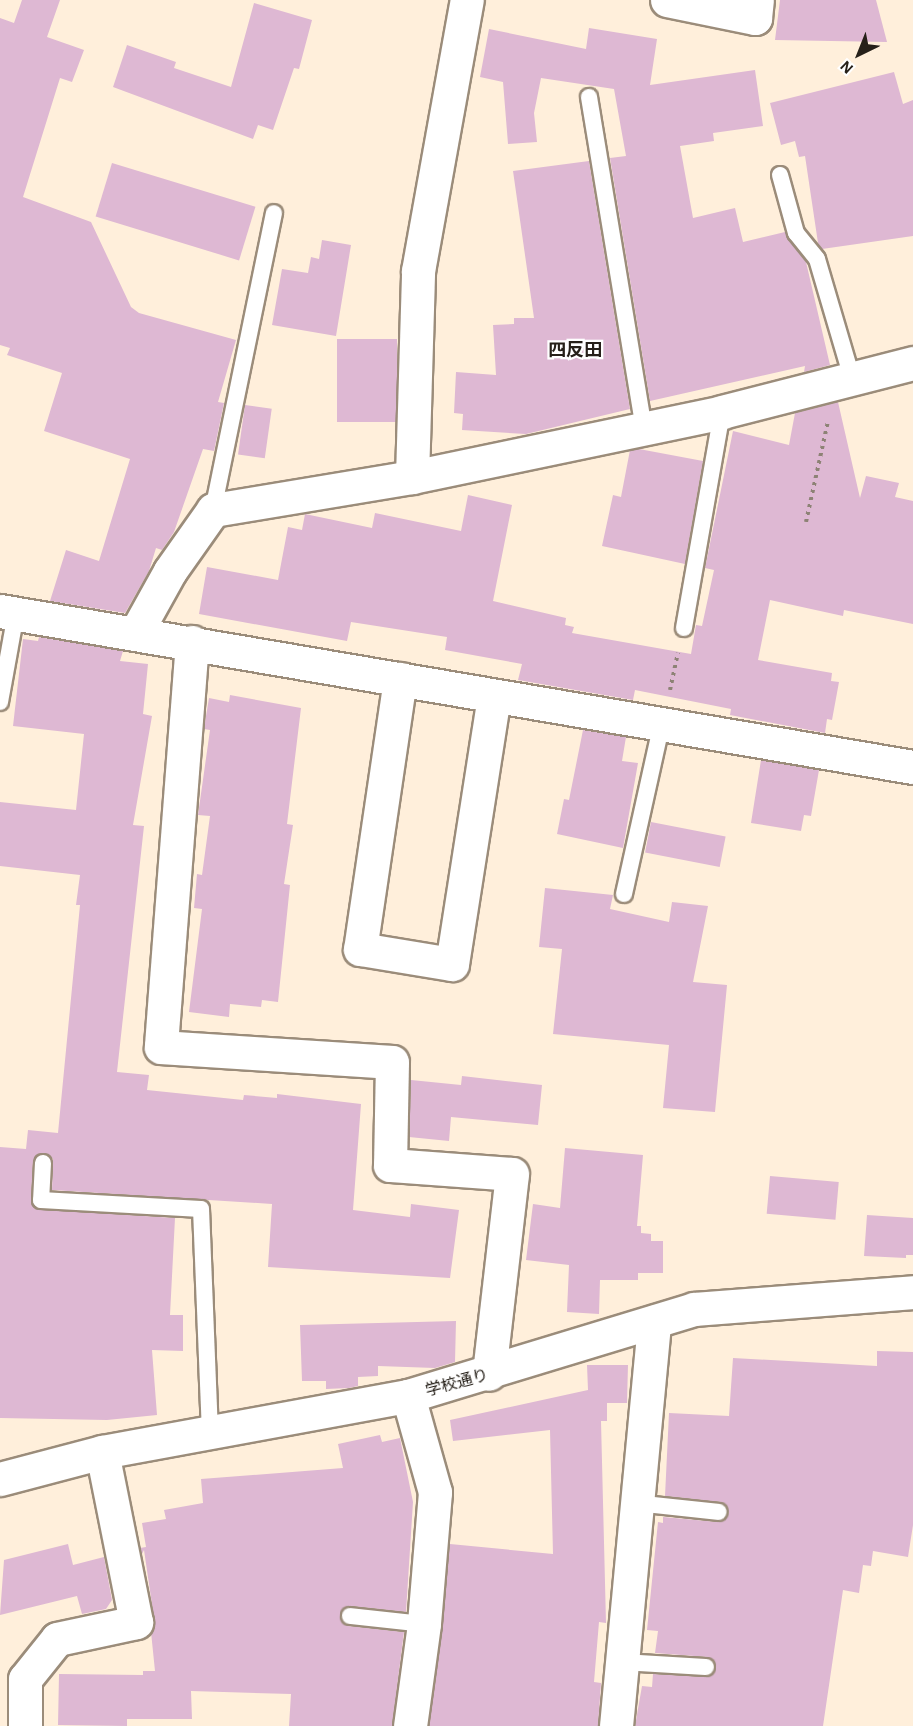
<!DOCTYPE html>
<html>
<head>
<meta charset="utf-8">
<style>
	body { margin:0 }
	#map { position:relative; width:913px; height:1726px; overflow:hidden; background:#ffefdb; font-family:"Alegreya Sans","Noto Sans JP",sans-serif }
	div>[style] { position:absolute }
	.building>* { inset:0; background:#deb8d3; transform-origin:0 0 }
	.path>* { height:4px; margin-top:-2px; transform-origin:0; background:repeating-linear-gradient(90deg,#8d8275 0 3px,transparent 0 7.5px) }
	.roads { filter:drop-shadow(2px 0 #9b8c7a) drop-shadow(-2px 0 #9b8c7a) drop-shadow(0 2px #9b8c7a) drop-shadow(0 -2px #9b8c7a) }
	.lane>* { height:16px; margin:-8px; padding:0 8px; transform-origin:8px; border-radius:8px; background:#fff }
	.street>* { height:33px; margin:-16.5px; padding:0 16.5px; transform-origin:16.5px; border-radius:16.5px; background:#fff }
	span { translate:-50% -50%; white-space:nowrap; text-align:center; line-height:1.15; -webkit-text-stroke:4.5px #fff; paint-order:stroke }
	.street-label { font-size:16px; color:#262019 }
	.neighbourhood-label { font-size:18px; color:#262019; font-weight:700 }
	.north { position:absolute; left:829px; top:24px; width:60px; height:60px; -webkit-text-stroke:4px #fff; paint-order:stroke; rotate:223deg; font-size:16px; font-weight:700; line-height:24px; text-align:center; color:#262019 }
	.north::after { content:''; display:block; margin:auto; width:21px; height:27px; background:#262019; clip-path:polygon(50% 0,100% 100%,50% 72%,0 100%) }
</style>
</head>
<body>
<div id="map">
	<div class="building">
		<div style="clip-path:polygon(22px 0,60px 0,47px 37px,84px 50px,72px 82px,60px 78px,23px 197px,91px 222px,131px 307px,139px 313px,236px 340px,218px 402px,224px 403px,214px 451px,203px 449px,174px 532px,162px 550px,156px 548px,149px 571px,125px 613px,50px 601px,66px 550px,99px 561px,130px 459px,44px 431px,62px 373px,7px 355px,10px 348px,0 345px,0 18px,14px 23px)"></div>
		<div style="clip-path:polygon(780px 0,876px 0,887px 42px,775px 40px)"></div>
		<div style="clip-path:polygon(254px 3px,312px 20px,299px 69px,294px 68px,273px 130px,258px 125px,253px 139px,113px 87px,127px 45px,176px 62px,174px 68px,231px 87px)"></div>
		<div style="clip-path:polygon(589px 28px,657px 39px,650px 85px,755px 70px,763px 126px,713px 133px,714px 141px,680px 146px,693px 218px,735px 208px,743px 242px,785px 232px,806px 262px,830px 365px,804px 372px,805px 366px,650px 401px,610px 158px,626px 156px,614px 89px,541px 78px,534px 113px,537px 142px,508px 144px,503px 82px,480px 77px,489px 29px,586px 49px)"></div>
		<div style="clip-path:polygon(894px 72px,903px 104px,913px 100px,913px 236px,822px 249px,818px 243px,805px 156px,799px 157px,795px 141px,781px 145px,770px 103px)"></div>
		<div style="clip-path:polygon(589px 161px,630px 409px,526px 434px,462px 430px,463px 414px,454px 413px,456px 372px,496px 375px,493px 325px,514px 324px,514px 318px,534px 318px,513px 171px)"></div>
		<div style="left:112px;top:163px;width:150px;height:56px;rotate:17deg"></div>
		<div style="clip-path:polygon(322px 240px,351px 245px,336px 336px,272px 325px,282px 269px,308px 273px,311px 257px,319px 259px)"></div>
		<div style="left:337px;top:339px;width:60px;height:83px"></div>
		<div style="clip-path:polygon(838px 402px,860px 498px,866px 476px,899px 483px,895px 497px,913px 501px,913px 624px,844px 610px,843px 616px,770px 600px,758px 660px,832px 673px,831px 681px,839px 682px,832px 720px,827px 719px,825px 733px,730px 715px,731px 709px,635px 690px,633px 700px,518px 680px,522px 664px,445px 650px,447px 637px,351px 622px,347px 641px,199px 614px,207px 567px,278px 580px,288px 527px,302px 530px,305px 514px,372px 528px,375px 513px,461px 531px,468px 495px,512px 505px,493px 601px,566px 618px,565px 625px,574px 627px,572px 633px,691px 654px,696px 625px,702px 626px,714px 570px,705px 568px,733px 431px,789px 445px,795px 413px)"></div>
		<div style="left:245px;top:405px;width:27px;height:50px;rotate:8deg"></div>
		<div style="clip-path:polygon(639px 449px,703px 461px,685px 564px,602px 546px,613px 495px,621px 497px,630px 450px)"></div>
		<div style="clip-path:polygon(39px 637px,123px 651px,120px 661px,148px 664px,143px 714px,152px 716px,133px 825px,144px 826px,117px 1072px,149px 1075px,147px 1090px,243px 1100px,244px 1095px,277px 1098px,277px 1094px,361px 1104px,353px 1210px,410px 1217px,411px 1204px,459px 1210px,450px 1278px,268px 1267px,272px 1204px,52px 1190px,53px 1159px,48px 1154px,38px 1154px,33px 1162px,31px 1199px,36px 1209px,175px 1218px,170px 1315px,183px 1315px,183px 1351px,152px 1350px,157px 1415px,107px 1420px,0 1418px,0 1147px,26px 1149px,28px 1130px,58px 1133px,80px 905px,76px 905px,80px 875px,0 866px,0 802px,76px 810px,84px 734px,13px 726px,23px 639px,38px 641px)"></div>
		<div style="clip-path:polygon(230px 695px,301px 708px,287px 824px,293px 825px,284px 884px,290px 885px,278px 1002px,262px 1000px,261px 1007px,230px 1004px,229px 1017px,189px 1012px,202px 909px,194px 908px,197px 874px,202px 875px,210px 816px,198px 815px,210px 730px,204px 729px,205px 722px,209px 698px,229px 702px)"></div>
		<div style="clip-path:polygon(583px 730px,626px 737px,622px 761px,638px 763px,623px 848px,557px 834px,564px 799px,569px 800px)"></div>
		<div style="clip-path:polygon(761px 760px,819px 770px,811px 816px,804px 815px,801px 831px,751px 823px)"></div>
		<div style="left:651px;top:822px;width:76px;height:31px;rotate:11deg"></div>
		<div style="clip-path:polygon(545px 888px,613px 895px,610px 909px,669px 922px,672px 902px,708px 906px,693px 982px,727px 985px,715px 1112px,663px 1108px,669px 1045px,553px 1034px,562px 949px,539px 947px)"></div>
		<div style="clip-path:polygon(462px 1076px,542px 1085px,538px 1125px,451px 1117px,449px 1141px,409px 1137px,411px 1080px,461px 1085px)"></div>
		<div style="clip-path:polygon(565px 1148px,643px 1155px,637px 1226px,641px 1226px,641px 1233px,651px 1234px,651px 1241px,663px 1241px,663px 1273px,638px 1273px,638px 1280px,600px 1280px,599px 1314px,567px 1312px,569px 1265px,526px 1260px,533px 1204px,560px 1208px)"></div>
		<div style="left:770px;top:1176px;width:69px;height:38px;rotate:5deg"></div>
		<div style="clip-path:polygon(867px 1215px,913px 1218px,913px 1255px,906px 1255px,906px 1258px,864px 1256px)"></div>
		<div style="clip-path:polygon(456px 1321px,455px 1362px,435px 1368px,378px 1366px,378px 1376px,358px 1377px,358px 1386px,349px 1388px,326px 1389px,326px 1381px,302px 1381px,300px 1325px)"></div>
		<div style="clip-path:polygon(877px 1351px,913px 1352px,913px 1525px,908px 1557px,873px 1551px,871px 1566px,863px 1565px,859px 1593px,843px 1590px,823px 1726px,635px 1726px,642px 1686px,652px 1687px,653px 1674px,706px 1677px,716px 1668px,707px 1657px,655px 1653px,658px 1631px,647px 1630px,658px 1522px,663px 1523px,663px 1517px,718px 1522px,729px 1513px,721px 1502px,665px 1496px,669px 1413px,729px 1416px,733px 1358px,877px 1366px)"></div>
		<div style="clip-path:polygon(587px 1365px,628px 1365px,627px 1403px,607px 1403px,607px 1421px,601px 1421px,606px 1623px,599px 1622px,594px 1682px,601px 1683px,598px 1726px,429px 1726px,450px 1544px,553px 1554px,550px 1430px,453px 1441px,450px 1420px,588px 1390px)"></div>
		<div style="clip-path:polygon(380px 1435px,382px 1442px,400px 1438px,413px 1502px,406px 1612px,351px 1606px,340px 1615px,348px 1626px,404px 1632px,392px 1726px,289px 1726px,291px 1694px,191px 1691px,192px 1719px,127px 1719px,127px 1726px,58px 1725px,59px 1674px,143px 1675px,143px 1671px,155px 1671px,151px 1632px,154px 1618px,144px 1550px,142px 1554px,140px 1548px,146px 1547px,142px 1523px,166px 1519px,164px 1510px,203px 1503px,201px 1479px,343px 1468px,338px 1444px)"></div>
		<div style="clip-path:polygon(68px 1544px,73px 1565px,104px 1557px,112px 1600px,106px 1609px,82px 1614px,77px 1596px,0 1615px,4px 1560px)"></div>
	</div>
	<div class="path">
		<div style="left:806px;top:522px;width:103px;rotate:-77.7deg"></div>
		<div style="left:670px;top:690px;width:38px;rotate:-78deg"></div>
	</div>
	<div class="roads">
		<div class="lane">
			<div style="left:589px;top:97px;width:336px;rotate:80.6deg"></div>
			<div style="left:780px;top:175px;width:60px;rotate:74.6deg"></div>
			<div style="left:796px;top:233px;width:33px;rotate:51deg"></div>
			<div style="left:817px;top:259px;width:124px;rotate:73.6deg"></div>
			<div style="left:213px;top:510px;width:303px;rotate:-78.4deg"></div>
			<div style="left:684px;top:628px;width:219px;rotate:-80deg"></div>
			<div style="left:0;top:702px;width:90px;rotate:-79.8deg"></div>
			<div style="left:624px;top:894px;width:176px;rotate:-77.5deg"></div>
			<div style="left:43px;top:1163px;width:37px;rotate:93deg"></div>
			<div style="left:41px;top:1200px;width:160px;rotate:3.2deg"></div>
			<div style="left:201px;top:1209px;width:222px;rotate:87.7deg"></div>
			<div style="left:635px;top:1503px;width:84px;rotate:6.1deg"></div>
			<div style="left:350px;top:1616px;width:74px;rotate:6.2deg"></div>
			<div style="left:622px;top:1662px;width:84px;rotate:3.4deg"></div>
		</div>
		<div class="street">
			<div style="left:667px;top:0;width:90px;rotate:11.6deg"></div>
			<div style="left:755px;top:18px;width:18px;rotate:-84deg"></div>
			<div style="left:412px;top:477px;width:206px;rotate:-88.3deg"></div>
			<div style="left:418px;top:271px;width:275px;rotate:-79.8deg"></div>
			<div style="left:0;top:611px;width:926px;rotate:9.7deg"></div>
			<div style="left:135px;top:634px;width:72px;rotate:-60.9deg"></div>
			<div style="left:170px;top:571px;width:75px;rotate:-54.8deg"></div>
			<div style="left:213px;top:510px;width:202px;rotate:-9.4deg"></div>
			<div style="left:412px;top:477px;width:317px;rotate:-11.8deg"></div>
			<div style="left:722px;top:412px;width:197px;rotate:-14.4deg"></div>
			<div style="left:192px;top:642px;width:406px;rotate:94.4deg"></div>
			<div style="left:161px;top:1047px;width:231px;rotate:3.7deg"></div>
			<div style="left:392px;top:1062px;width:103px;rotate:91.1deg"></div>
			<div style="left:390px;top:1165px;width:122px;rotate:4.2deg"></div>
			<div style="left:512px;top:1174px;width:201px;rotate:96.6deg"></div>
			<div style="left:400px;top:679px;width:273px;rotate:98.4deg"></div>
			<div style="left:360px;top:949px;width:93px;rotate:9.3deg"></div>
			<div style="left:452px;top:964px;width:271px;rotate:-81.1deg"></div>
			<div style="left:408px;top:1396px;width:100px;rotate:74.3deg"></div>
			<div style="left:435px;top:1492px;width:132px;rotate:94.8deg"></div>
			<div style="left:424px;top:1624px;width:103px;rotate:97.8deg"></div>
			<div style="left:0;top:1479px;width:106px;rotate:-14.8deg"></div>
			<div style="left:102px;top:1452px;width:311px;rotate:-10.4deg"></div>
			<div style="left:408px;top:1396px;width:299px;rotate:-16.9deg"></div>
			<div style="left:694px;top:1309px;width:220px;rotate:-4.4deg"></div>
			<div style="left:25px;top:1726px;width:47px;rotate:-90deg"></div>
			<div style="left:25px;top:1679px;width:51px;rotate:-51.3deg"></div>
			<div style="left:57px;top:1639px;width:81px;rotate:-12.1deg"></div>
			<div style="left:136px;top:1622px;width:173px;rotate:-101.3deg"></div>
			<div style="left:616px;top:1726px;width:406px;rotate:-84.6deg"></div>
		</div>
	</div>
	<div class="street-label">
		<span style="left:457px;top:1383px;rotate:-15deg">学校通り</span>
	</div>
	<div class="neighbourhood-label">
		<span style="left:575px;top:351px">四反田</span>
	</div>
	<div class="north">N</div>
</div>
</body>
</html>
